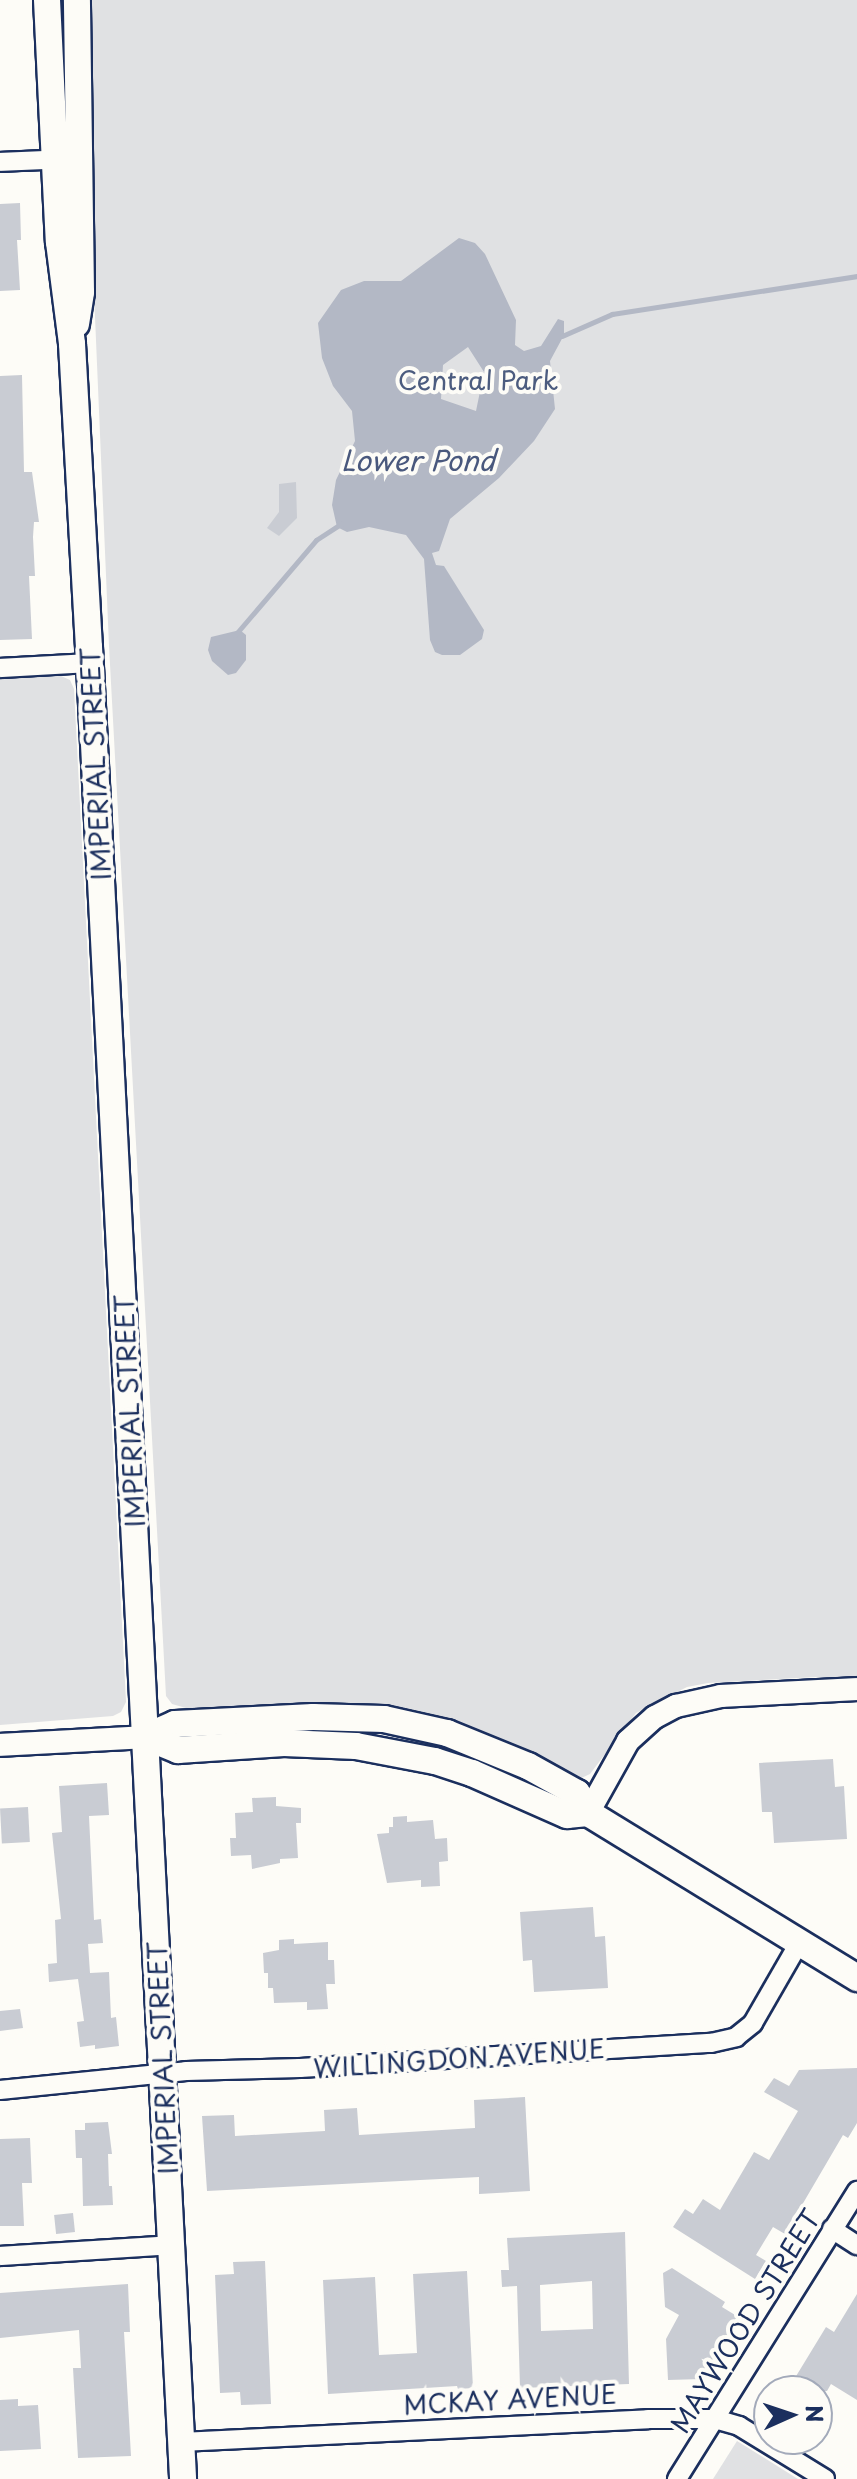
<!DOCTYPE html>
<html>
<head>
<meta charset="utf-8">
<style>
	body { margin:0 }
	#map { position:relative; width:857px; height:2479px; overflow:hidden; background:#fdfcf7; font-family:"Playpen Sans",sans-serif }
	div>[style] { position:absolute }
	.green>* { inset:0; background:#e0e1e3 }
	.water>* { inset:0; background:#b3b8c5 }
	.stream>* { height:5px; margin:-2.5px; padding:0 2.5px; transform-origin:2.5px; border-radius:2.5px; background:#b3b8c5 }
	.building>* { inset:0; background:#c9ccd3; transform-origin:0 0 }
	.roads { filter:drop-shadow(2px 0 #1b2f5e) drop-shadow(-2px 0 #1b2f5e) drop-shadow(0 2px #1b2f5e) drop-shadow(0 -2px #1b2f5e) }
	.minor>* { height:18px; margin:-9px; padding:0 9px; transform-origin:9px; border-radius:9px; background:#fdfcf7 }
	.tertiary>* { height:22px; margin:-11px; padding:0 11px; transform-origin:11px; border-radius:11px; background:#fdfcf7 }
	.secondary>* { height:26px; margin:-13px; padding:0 13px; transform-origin:13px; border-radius:13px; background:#fdfcf7 }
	span { translate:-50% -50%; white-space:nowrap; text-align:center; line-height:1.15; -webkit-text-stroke:8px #fdfcf7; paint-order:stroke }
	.park-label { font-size:26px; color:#4c5c7f }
	.street-label { font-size:26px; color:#1b2f5e }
	.water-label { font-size:28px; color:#49587d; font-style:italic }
	.north { position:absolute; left:753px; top:2375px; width:80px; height:80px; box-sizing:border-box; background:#fdfcf7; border:2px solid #a3aaba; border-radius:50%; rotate:87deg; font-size:22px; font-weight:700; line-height:32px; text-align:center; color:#1b2f5e }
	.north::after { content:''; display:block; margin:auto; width:28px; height:36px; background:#1b2f5e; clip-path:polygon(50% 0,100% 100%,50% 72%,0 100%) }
</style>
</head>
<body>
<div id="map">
	<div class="green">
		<div style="clip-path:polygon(89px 0,857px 0,857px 1681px,825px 1682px,816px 1677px,708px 1683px,687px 1687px,636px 1713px,590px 1774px,575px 1781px,380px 1708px,186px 1708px,172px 1704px,166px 1696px,109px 646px,93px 270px)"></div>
		<div style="clip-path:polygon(61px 676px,70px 680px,74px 689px,126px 1702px,121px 1712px,113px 1716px,0 1725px,0 679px)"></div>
		<div style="clip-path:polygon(737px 2441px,798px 2479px,713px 2479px)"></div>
	</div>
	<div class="water">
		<div style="clip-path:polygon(evenodd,459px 238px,475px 243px,485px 254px,516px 320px,515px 345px,524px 351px,541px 346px,558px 319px,564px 321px,564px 335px,550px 361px,555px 409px,534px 441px,499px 478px,450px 519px,439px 551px,432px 553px,436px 565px,444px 566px,484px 630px,482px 639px,460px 655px,442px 655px,435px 652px,430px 640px,424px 559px,406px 535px,369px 527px,347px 532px,337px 527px,332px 505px,336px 480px,355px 441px,352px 411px,333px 386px,322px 358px,318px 323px,341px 290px,364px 281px,401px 281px,459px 238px,468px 347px,484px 372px,476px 411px,441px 399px,443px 365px,468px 347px)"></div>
		<div style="clip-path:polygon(240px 630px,246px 635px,246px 660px,236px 673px,228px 675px,212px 661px,208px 650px,211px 637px)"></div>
	</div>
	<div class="stream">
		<div style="left:562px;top:336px;width:55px;rotate:-23.7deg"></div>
		<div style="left:612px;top:314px;width:248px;rotate:-8.8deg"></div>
		<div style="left:235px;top:635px;width:125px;rotate:-49.5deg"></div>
		<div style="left:316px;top:540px;width:30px;rotate:-33deg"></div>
	</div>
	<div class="building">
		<div style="clip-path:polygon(20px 203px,21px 240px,17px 240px,20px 290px,0 291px,0 204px)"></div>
		<div style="clip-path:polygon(22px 375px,24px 472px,32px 472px,39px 522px,34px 522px,33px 537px,35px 576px,29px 576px,32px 639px,0 640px,0 376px)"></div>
		<div style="clip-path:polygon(296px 482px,297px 518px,279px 536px,267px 528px,279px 512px,279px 484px)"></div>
		<div style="clip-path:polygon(833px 1759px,835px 1787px,844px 1786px,847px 1839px,774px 1843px,772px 1812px,762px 1812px,759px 1763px)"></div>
		<div style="clip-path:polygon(107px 1783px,109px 1815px,89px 1816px,94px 1920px,101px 1919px,103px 1943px,88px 1944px,90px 1973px,109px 1972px,111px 2018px,116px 2017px,119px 2046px,95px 2049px,95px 2045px,80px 2047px,77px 2022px,84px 2021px,78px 1979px,49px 1982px,48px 1964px,57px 1963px,55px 1920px,61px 1919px,52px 1833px,62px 1832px,59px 1786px)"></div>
		<div style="clip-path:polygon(276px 1797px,276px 1806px,301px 1808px,301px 1823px,296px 1823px,298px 1858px,280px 1859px,280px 1863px,252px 1869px,251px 1855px,231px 1856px,230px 1838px,236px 1838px,235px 1813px,253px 1812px,252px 1798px)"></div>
		<div style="left:28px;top:1807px;width:35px;height:28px;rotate:87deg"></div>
		<div style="clip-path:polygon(407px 1816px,407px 1822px,433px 1820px,435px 1839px,447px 1838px,448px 1861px,439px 1862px,440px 1886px,421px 1887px,421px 1880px,387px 1883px,377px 1834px,389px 1833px,389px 1827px,393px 1827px,393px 1817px)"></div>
		<div style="clip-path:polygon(593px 1907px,595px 1937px,605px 1936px,608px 1988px,534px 1992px,532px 1960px,523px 1961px,520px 1912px)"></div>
		<div style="clip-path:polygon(294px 1939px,294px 1944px,328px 1942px,328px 1960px,334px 1960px,335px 1984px,326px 1984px,328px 2009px,307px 2010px,307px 2002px,274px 2003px,273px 1988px,268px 1988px,268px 1973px,264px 1973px,263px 1953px,279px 1950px,279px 1940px)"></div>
		<div style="clip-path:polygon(20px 2009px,23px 2028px,0 2031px,0 2011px)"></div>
		<div style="clip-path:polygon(857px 2068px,857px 2123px,848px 2138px,843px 2135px,785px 2234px,773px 2227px,756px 2255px,766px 2261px,755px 2279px,673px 2227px,685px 2209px,693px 2214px,703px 2199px,720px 2210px,754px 2152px,769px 2160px,798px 2111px,764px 2092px,774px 2078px,789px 2086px,799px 2070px)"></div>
		<div style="clip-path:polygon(525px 2097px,530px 2191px,479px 2194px,479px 2177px,207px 2191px,202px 2116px,234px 2115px,235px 2136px,325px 2131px,324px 2110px,357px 2108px,359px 2135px,475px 2128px,474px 2100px)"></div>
		<div style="clip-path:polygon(108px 2122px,112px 2154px,108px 2154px,109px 2186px,112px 2186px,113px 2205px,83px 2206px,82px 2158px,76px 2158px,75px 2130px,85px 2130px,85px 2123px)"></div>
		<div style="clip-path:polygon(30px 2138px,32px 2183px,22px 2183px,24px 2226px,0 2226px,0 2139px)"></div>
		<div style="left:73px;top:2213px;width:19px;height:19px;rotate:84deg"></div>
		<div style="clip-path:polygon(evenodd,625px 2232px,629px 2384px,520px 2388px,517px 2286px,502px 2287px,501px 2270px,509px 2270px,507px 2238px,625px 2232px,592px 2281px,593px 2329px,541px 2331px,540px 2285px,592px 2281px)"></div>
		<div style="clip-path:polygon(265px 2261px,271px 2404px,241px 2405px,240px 2392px,220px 2393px,215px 2275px,234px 2274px,233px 2262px)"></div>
		<div style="clip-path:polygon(672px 2268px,725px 2302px,722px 2307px,740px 2318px,702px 2379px,668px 2380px,666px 2339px,679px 2315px,665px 2307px,663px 2273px)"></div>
		<div style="clip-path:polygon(467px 2271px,473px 2388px,458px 2389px,457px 2386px,328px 2394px,323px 2280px,375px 2277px,379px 2355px,417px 2353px,413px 2274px)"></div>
		<div style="clip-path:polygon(128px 2284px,130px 2332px,124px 2332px,131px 2456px,78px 2458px,73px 2368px,81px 2368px,79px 2330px,0 2338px,0 2293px)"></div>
		<div style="clip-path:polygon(857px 2294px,857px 2400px,831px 2384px,827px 2391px,787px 2391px,826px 2327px,834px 2332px)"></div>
		<div style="clip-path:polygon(18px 2399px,18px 2406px,38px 2405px,41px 2449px,0 2451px,0 2400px)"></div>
	</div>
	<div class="roads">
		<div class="minor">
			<div style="left:0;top:162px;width:65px;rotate:-2.6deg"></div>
			<div style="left:0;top:668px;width:90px;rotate:-3.2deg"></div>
			<div style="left:0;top:2090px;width:187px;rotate:-5.8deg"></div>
			<div style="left:186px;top:2071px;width:114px;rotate:-1.5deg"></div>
			<div style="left:300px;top:2068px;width:412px;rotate:-3.5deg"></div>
			<div style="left:711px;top:2043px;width:26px;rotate:-13deg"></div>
			<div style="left:736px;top:2037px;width:22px;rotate:-39deg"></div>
			<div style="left:753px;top:2023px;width:92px;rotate:-60.1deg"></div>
			<div style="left:832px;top:2229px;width:30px;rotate:33deg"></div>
			<div style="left:0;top:2256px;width:173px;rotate:-3.6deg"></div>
			<div style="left:181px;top:2442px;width:468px;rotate:-2.8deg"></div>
			<div style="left:648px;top:2419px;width:67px"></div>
			<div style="left:715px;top:2419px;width:25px;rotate:16deg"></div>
			<div style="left:739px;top:2426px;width:101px;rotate:31.6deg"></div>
			<div style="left:677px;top:2479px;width:340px;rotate:-58deg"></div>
		</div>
		<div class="tertiary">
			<div style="left:0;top:1745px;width:146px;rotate:-3.1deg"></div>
			<div style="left:588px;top:1813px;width:82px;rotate:-60.9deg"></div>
			<div style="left:628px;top:1741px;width:36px;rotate:-42deg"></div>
			<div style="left:655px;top:1717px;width:24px;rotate:-28deg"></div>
			<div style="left:676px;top:1706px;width:46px;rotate:-12.5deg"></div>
			<div style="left:721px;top:1696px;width:136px;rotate:-2.9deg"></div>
		</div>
		<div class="secondary">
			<div style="left:47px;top:0;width:242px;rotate:87.2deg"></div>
			<div style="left:59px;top:242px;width:103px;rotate:82.7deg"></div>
			<div style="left:72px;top:344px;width:303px;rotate:86.8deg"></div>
			<div style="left:89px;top:647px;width:1834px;rotate:87.06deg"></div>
			<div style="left:76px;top:324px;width:32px;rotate:-81deg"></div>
			<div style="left:81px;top:292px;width:292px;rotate:-90.8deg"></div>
			<div style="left:146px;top:1737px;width:32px;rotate:-24deg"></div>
			<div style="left:175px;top:1724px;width:138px;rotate:-2.9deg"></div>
			<div style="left:313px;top:1717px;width:71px;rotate:1.6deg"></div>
			<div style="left:384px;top:1719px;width:65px;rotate:12.5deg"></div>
			<div style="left:447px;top:1733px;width:87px;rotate:22.2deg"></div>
			<div style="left:528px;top:1766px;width:56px;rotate:28.9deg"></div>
			<div style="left:577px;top:1793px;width:23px;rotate:61deg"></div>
			<div style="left:588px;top:1813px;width:316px;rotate:31.5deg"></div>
			<div style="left:146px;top:1737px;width:35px;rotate:22deg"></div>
			<div style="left:178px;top:1750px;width:106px;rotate:-3.8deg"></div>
			<div style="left:284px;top:1743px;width:72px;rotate:2.4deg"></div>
			<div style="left:356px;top:1746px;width:80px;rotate:10.8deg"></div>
			<div style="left:435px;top:1761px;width:39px;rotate:18deg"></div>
			<div style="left:472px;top:1773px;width:104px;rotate:23.9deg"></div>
			<div style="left:567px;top:1815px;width:21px;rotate:-5deg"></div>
		</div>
	</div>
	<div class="park-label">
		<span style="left:478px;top:380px">Central Park</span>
	</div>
	<div class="street-label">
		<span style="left:95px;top:764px;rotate:-93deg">IMPERIAL STREET</span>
		<span style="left:129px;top:1411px;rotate:-93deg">IMPERIAL STREET</span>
		<span style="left:162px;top:2058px;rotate:-93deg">IMPERIAL STREET</span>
		<span style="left:459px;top:2058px;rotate:-4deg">WILLINGDON AVENUE</span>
		<span style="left:745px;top:2321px;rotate:-58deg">MAYWOOD STREET</span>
		<span style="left:510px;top:2399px;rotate:-3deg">MCKAY AVENUE</span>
	</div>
	<div class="water-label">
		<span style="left:418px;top:460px">Lower Pond</span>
	</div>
	<div class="north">N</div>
</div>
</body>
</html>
